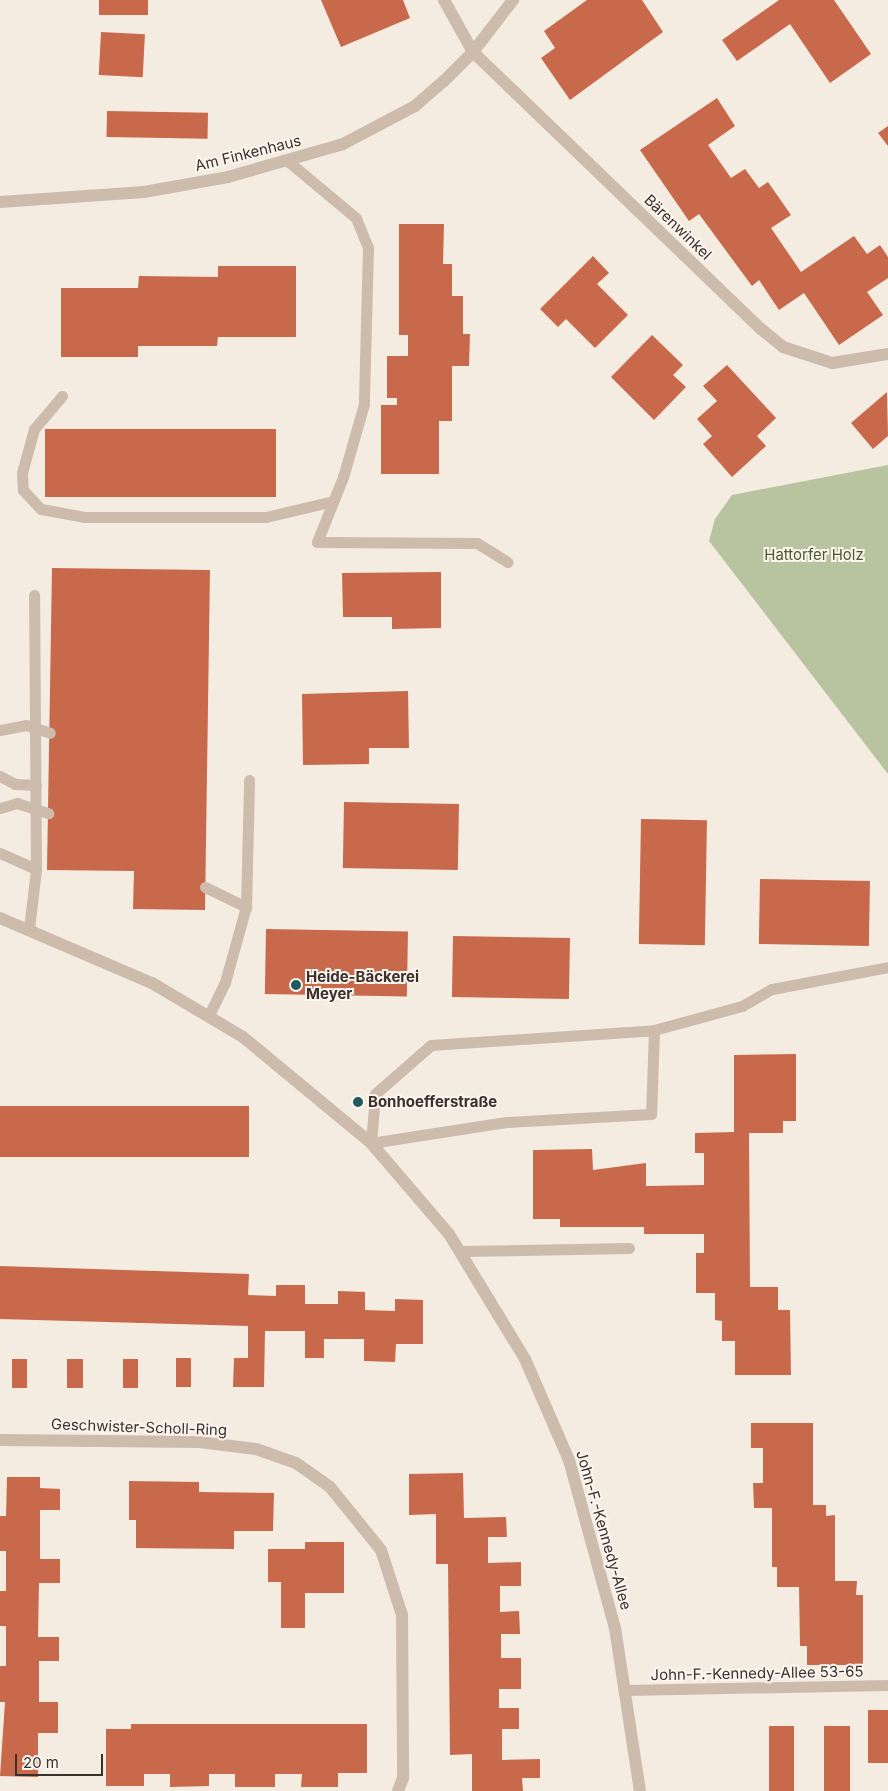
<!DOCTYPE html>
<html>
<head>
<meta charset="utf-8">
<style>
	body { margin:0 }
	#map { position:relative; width:888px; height:1791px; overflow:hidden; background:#f4ebe1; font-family:Inter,sans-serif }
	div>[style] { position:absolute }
	.green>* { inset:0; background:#b8c4a0 }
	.building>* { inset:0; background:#c8694b; transform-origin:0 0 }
	.service>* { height:11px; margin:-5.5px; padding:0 5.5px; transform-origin:5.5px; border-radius:5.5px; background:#cdbbac }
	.minor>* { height:12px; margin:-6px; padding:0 6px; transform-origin:6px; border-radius:6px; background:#cdbbac }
	.service-bridge>* { height:11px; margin:-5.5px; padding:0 5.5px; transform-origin:5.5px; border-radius:5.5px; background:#cdbbac }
	.dots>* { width:14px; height:14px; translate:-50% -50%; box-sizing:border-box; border:2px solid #fbf5ee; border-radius:50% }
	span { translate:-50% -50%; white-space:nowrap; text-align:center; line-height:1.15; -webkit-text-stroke:4px #fbf5ee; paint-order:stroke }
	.street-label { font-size:15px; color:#3b302b }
	.park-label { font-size:15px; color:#4a5a2e }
	.poi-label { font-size:15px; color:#3b302b; font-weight:700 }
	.left { translate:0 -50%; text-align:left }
	.scale { position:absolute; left:15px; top:1754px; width:88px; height:22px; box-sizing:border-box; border:2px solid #3b302b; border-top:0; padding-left:6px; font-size:15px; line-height:18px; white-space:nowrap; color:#3b302b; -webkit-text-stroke:4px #fbf5ee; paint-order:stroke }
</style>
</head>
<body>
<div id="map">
	<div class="green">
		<div style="clip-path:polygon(888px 465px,888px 774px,709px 541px,715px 519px,732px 495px)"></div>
	</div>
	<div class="building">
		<div style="left:99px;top:0;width:49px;height:15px"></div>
		<div style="clip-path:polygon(321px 0,403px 0,410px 18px,341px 47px)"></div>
		<div style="clip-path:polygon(587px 0,642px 0,663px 32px,570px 100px,541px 58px,555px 48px,544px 31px)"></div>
		<div style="clip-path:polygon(779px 0,834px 0,871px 54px,830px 83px,790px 24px,737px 61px,722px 40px)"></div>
		<div style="left:101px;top:32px;width:44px;height:43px;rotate:3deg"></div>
		<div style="clip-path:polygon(717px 98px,735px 126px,708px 145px,731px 178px,745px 169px,759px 188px,768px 182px,791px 215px,771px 228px,801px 272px,854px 236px,867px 254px,880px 245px,888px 257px,888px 278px,867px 292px,883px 315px,839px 345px,804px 293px,779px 310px,759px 280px,752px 286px,699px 214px,689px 221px,640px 150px)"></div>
		<div style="left:107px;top:111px;width:101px;height:26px;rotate:1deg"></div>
		<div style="clip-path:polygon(888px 126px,888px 146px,878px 133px)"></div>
		<div style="clip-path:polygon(399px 224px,444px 224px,443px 264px,452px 264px,452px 296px,463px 296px,463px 334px,470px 334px,469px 366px,452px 366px,452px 421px,439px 421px,439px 474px,381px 474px,381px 405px,397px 405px,397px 398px,387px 398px,387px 356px,408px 356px,408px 335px,399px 335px)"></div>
		<div style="clip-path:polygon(593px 256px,609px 273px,597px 284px,628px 315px,595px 348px,566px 319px,558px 327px,540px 309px)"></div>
		<div style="clip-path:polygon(218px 266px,296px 266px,296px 337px,218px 337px,217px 346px,138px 346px,138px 357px,61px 357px,61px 288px,138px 288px,139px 276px,218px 277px)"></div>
		<div style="clip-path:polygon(652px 335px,683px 365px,673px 375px,686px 387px,654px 420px,611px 377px)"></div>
		<div style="clip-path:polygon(727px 365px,776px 418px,757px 436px,766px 446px,732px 477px,703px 444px,712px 436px,697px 419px,717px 401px,703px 386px)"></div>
		<div style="clip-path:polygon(887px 392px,888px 436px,873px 449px,851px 423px)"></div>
		<div style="left:45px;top:429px;width:231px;height:68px"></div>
		<div style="clip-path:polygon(52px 568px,210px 570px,205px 910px,133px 909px,134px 871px,47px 870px)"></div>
		<div style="clip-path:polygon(441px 572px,441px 628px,392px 629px,392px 617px,343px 617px,342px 573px)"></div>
		<div style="clip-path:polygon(408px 691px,409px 748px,369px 748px,369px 764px,303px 765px,302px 694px)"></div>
		<div style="left:344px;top:802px;width:115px;height:66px;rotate:1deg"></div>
		<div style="left:641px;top:819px;width:66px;height:125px;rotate:1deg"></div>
		<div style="left:760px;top:879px;width:110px;height:65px;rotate:1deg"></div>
		<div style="left:266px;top:929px;width:142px;height:65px;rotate:1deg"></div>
		<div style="left:453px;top:936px;width:117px;height:61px;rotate:1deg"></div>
		<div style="clip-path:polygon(796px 1054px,796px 1121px,783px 1121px,783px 1133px,749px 1133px,750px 1287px,778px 1287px,778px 1310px,790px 1310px,791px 1375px,735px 1375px,735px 1341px,722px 1341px,722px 1321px,715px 1320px,715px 1293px,696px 1293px,696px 1253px,704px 1253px,704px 1234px,644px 1234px,644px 1227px,560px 1227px,560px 1219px,533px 1219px,533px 1150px,592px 1149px,593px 1170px,646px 1163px,646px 1186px,704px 1185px,704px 1153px,695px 1153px,695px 1133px,734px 1132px,734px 1055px)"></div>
		<div style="left:0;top:1106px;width:249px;height:51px"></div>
		<div style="clip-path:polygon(0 1266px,249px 1274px,248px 1295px,276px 1296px,276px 1285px,305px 1285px,305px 1304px,338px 1304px,338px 1291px,365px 1292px,365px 1310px,395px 1311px,395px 1299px,423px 1300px,423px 1344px,396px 1344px,395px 1362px,364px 1361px,364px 1339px,324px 1339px,324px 1358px,305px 1358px,305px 1331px,265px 1331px,264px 1387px,233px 1387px,234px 1358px,248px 1358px,248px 1326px,0 1319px)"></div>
		<div style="left:176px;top:1358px;width:15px;height:29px"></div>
		<div style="left:12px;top:1359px;width:15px;height:29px"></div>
		<div style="left:67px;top:1359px;width:16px;height:29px"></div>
		<div style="left:123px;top:1359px;width:15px;height:29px"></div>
		<div style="clip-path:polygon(751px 1423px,813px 1423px,813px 1505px,826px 1505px,826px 1516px,835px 1515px,835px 1581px,857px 1581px,856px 1595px,863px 1595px,863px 1665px,807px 1665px,807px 1646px,800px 1646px,799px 1587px,777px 1587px,777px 1567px,772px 1567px,772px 1508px,754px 1508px,753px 1483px,763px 1483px,763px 1448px,751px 1448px)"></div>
		<div style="clip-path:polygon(463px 1473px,464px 1518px,506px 1517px,507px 1537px,488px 1537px,488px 1563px,521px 1562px,521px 1586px,500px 1586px,500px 1612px,519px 1611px,520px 1634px,501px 1634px,501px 1658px,521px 1658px,521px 1689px,499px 1689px,499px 1708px,519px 1708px,519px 1729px,502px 1729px,502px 1760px,540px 1759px,540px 1778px,522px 1778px,523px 1791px,472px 1791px,472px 1754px,450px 1755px,448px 1564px,436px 1564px,436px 1514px,409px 1515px,409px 1474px)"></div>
		<div style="clip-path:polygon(7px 1477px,40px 1477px,40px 1488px,60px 1489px,60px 1510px,40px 1510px,40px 1559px,60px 1559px,60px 1583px,39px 1583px,38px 1637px,59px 1637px,59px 1661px,39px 1661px,39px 1702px,58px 1702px,58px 1733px,38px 1733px,38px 1777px,0 1776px,5px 1702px,0 1702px,0 1666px,6px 1666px,6px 1626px,0 1626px,0 1591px,6px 1591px,6px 1551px,0 1551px,0 1516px,6px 1516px)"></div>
		<div style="clip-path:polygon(129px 1481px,199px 1482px,199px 1492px,274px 1493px,273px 1531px,234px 1531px,234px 1549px,136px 1548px,136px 1520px,129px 1520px)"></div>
		<div style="clip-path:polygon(305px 1542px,344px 1542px,344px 1593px,305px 1593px,305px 1628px,281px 1628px,281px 1582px,268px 1582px,268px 1549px,305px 1549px)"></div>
		<div style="left:868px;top:1710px;width:20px;height:53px"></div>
		<div style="clip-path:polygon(131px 1724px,367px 1724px,367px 1773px,338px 1773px,338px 1787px,301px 1787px,302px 1774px,275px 1774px,275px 1787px,235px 1787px,235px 1774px,209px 1774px,209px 1786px,170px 1787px,170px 1774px,144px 1774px,144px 1786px,106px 1786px,106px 1729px,131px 1729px)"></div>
		<div style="left:769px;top:1726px;width:25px;height:65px"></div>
		<div style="left:824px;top:1726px;width:26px;height:65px"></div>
	</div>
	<div class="service">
		<div style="left:289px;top:162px;width:87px;rotate:39.9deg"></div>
		<div style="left:356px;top:218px;width:31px;rotate:68deg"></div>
		<div style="left:368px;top:247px;width:157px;rotate:91.5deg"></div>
		<div style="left:364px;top:404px;width:76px;rotate:106deg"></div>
		<div style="left:343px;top:477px;width:70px;rotate:111.8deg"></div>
		<div style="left:317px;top:542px;width:160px;rotate:0.4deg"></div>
		<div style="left:477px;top:543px;width:36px;rotate:32deg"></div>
		<div style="left:62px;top:396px;width:43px;rotate:130.3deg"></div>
		<div style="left:34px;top:429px;width:46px;rotate:105.3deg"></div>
		<div style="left:22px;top:473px;width:17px;rotate:87deg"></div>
		<div style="left:23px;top:490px;width:26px;rotate:47deg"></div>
		<div style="left:41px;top:509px;width:45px;rotate:10.3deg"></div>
		<div style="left:85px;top:517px;width:181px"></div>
		<div style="left:266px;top:517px;width:69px;rotate:-13.4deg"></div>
		<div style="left:0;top:730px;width:26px;rotate:-11deg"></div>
		<div style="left:0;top:776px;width:17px;rotate:28deg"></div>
		<div style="left:15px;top:784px;width:21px;rotate:3deg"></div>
		<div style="left:0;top:808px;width:18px;rotate:-16deg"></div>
		<div style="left:0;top:853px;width:39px;rotate:24deg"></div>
		<div style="left:205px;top:887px;width:46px;rotate:26deg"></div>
		<div style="left:29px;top:929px;width:60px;rotate:-83.3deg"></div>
		<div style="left:36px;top:869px;width:274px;rotate:-90.4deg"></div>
		<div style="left:209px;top:1015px;width:37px;rotate:-64deg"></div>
		<div style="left:225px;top:982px;width:78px;rotate:-74.4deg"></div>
		<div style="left:246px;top:907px;width:127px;rotate:-88.6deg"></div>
		<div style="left:654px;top:1030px;width:84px;rotate:92deg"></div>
		<div style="left:651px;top:1114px;width:145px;rotate:176.8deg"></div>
		<div style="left:506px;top:1122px;width:137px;rotate:171.2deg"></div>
		<div style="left:371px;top:1143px;width:49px;rotate:-85.3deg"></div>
		<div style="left:375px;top:1094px;width:74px;rotate:-41.2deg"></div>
		<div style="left:431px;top:1045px;width:224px;rotate:-3.8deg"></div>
		<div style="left:654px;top:1030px;width:91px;rotate:-15.3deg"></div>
		<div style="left:742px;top:1006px;width:34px;rotate:-30deg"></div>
		<div style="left:772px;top:989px;width:118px;rotate:-10.7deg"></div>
		<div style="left:460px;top:1251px;width:169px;rotate:-1deg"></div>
		<div style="left:626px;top:1690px;width:262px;rotate:-1.1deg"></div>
	</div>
	<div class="minor">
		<div style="left:444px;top:0;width:60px;rotate:60.9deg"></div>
		<div style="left:473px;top:52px;width:400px;rotate:43.9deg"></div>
		<div style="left:761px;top:329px;width:28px;rotate:39deg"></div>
		<div style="left:783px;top:347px;width:52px;rotate:18.1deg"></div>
		<div style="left:832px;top:363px;width:57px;rotate:-9.1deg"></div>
		<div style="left:0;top:202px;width:144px;rotate:-4deg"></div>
		<div style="left:144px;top:192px;width:85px;rotate:-10.1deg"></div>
		<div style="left:228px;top:177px;width:120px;rotate:-16deg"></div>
		<div style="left:343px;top:144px;width:81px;rotate:-27.8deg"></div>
		<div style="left:415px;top:106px;width:38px;rotate:-41deg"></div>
		<div style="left:444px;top:81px;width:41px;rotate:-45deg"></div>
		<div style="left:473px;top:52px;width:66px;rotate:-52.4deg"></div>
		<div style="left:0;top:918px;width:165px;rotate:23.2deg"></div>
		<div style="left:152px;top:983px;width:106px;rotate:30.7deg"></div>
		<div style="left:243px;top:1037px;width:166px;rotate:39.6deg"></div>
		<div style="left:371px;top:1143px;width:120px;rotate:49.4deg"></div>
		<div style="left:449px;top:1234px;width:146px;rotate:58.7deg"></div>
		<div style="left:525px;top:1359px;width:110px;rotate:66.5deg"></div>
		<div style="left:569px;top:1460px;width:174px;rotate:74.7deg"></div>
		<div style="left:615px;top:1628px;width:165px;rotate:81.3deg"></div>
		<div style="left:0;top:1440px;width:199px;rotate:0.6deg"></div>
		<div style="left:199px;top:1442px;width:57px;rotate:7deg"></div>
		<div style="left:256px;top:1449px;width:42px;rotate:19.3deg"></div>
		<div style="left:296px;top:1463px;width:42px;rotate:35.2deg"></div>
		<div style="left:330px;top:1487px;width:81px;rotate:51deg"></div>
		<div style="left:381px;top:1550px;width:68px;rotate:72.1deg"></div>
		<div style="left:402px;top:1615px;width:163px;rotate:89.6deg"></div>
		<div style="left:403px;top:1778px;width:14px;rotate:111deg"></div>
	</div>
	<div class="service-bridge">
		<div style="left:26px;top:725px;width:25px;rotate:18deg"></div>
		<div style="left:17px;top:803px;width:33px;rotate:18deg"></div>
	</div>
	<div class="dots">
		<div style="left:296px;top:985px;background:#1f5a5e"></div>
		<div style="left:358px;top:1102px;background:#1f5a5e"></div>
	</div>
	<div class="street-label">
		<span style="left:248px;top:153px;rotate:-14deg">Am Finkenhaus</span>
		<span style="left:678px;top:227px;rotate:44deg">Bärenwinkel</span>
		<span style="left:139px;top:1427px;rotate:2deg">Geschwister-Scholl-Ring</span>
		<span style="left:604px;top:1530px;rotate:74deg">John-F.-Kennedy-Allee</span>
		<span style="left:757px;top:1673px;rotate:-1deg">John-F.-Kennedy-Allee 53-65</span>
	</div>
	<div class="park-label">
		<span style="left:814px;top:555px">Hattorfer Holz</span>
	</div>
	<div class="poi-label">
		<span class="left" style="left:306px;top:985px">Heide-Bäckerei<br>Meyer</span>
		<span class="left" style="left:368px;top:1102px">Bonhoefferstraße</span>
	</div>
	<div class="scale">20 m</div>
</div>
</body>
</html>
